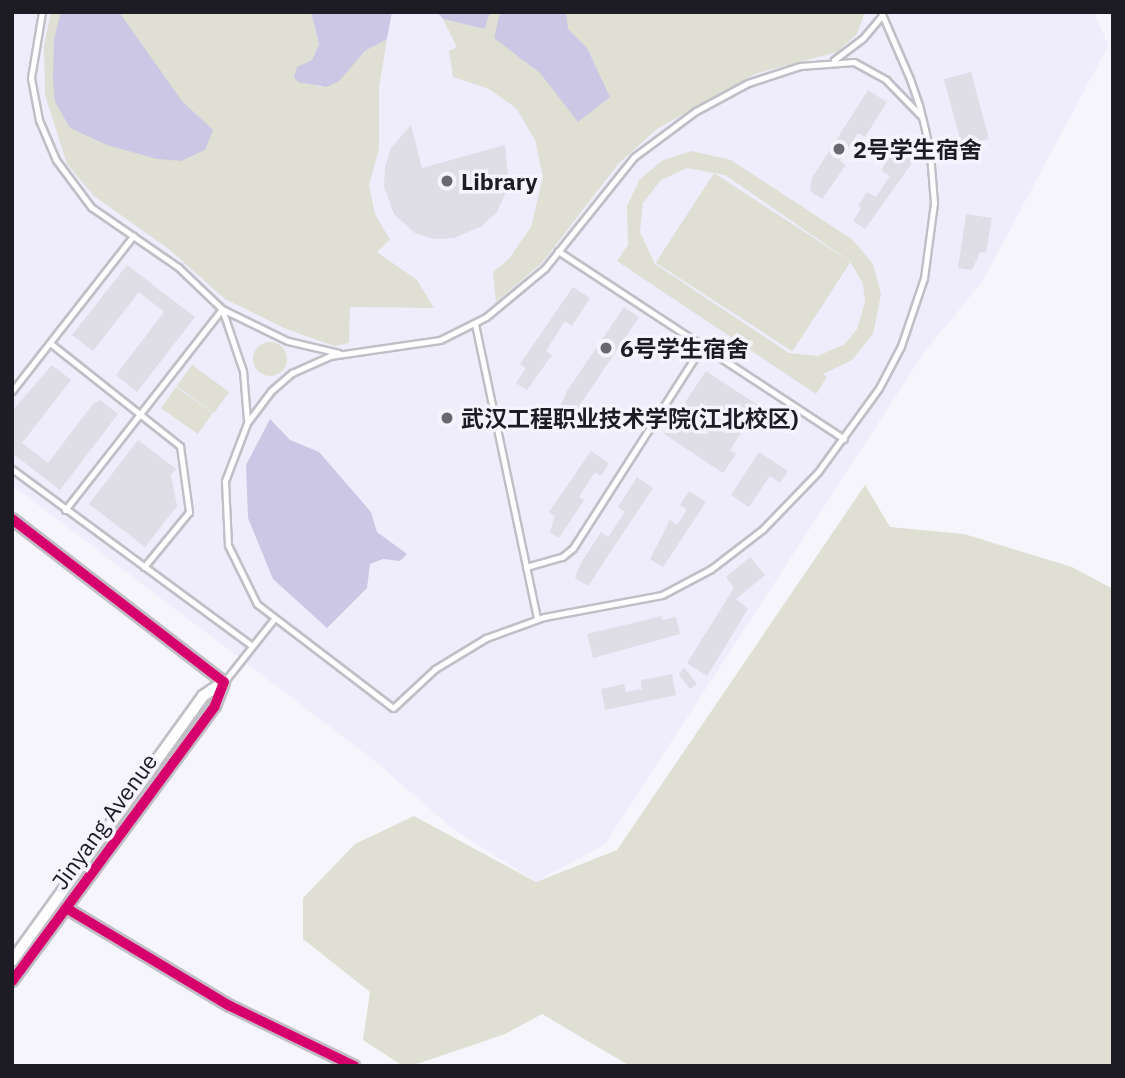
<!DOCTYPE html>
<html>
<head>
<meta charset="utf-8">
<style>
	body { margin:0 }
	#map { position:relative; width:1125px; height:1078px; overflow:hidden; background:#f6f5fb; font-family:"IBM Plex Sans","Noto Sans SC",sans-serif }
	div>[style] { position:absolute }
	.built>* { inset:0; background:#efecfc }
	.green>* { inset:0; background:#dfe0d3; transform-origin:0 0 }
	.round { border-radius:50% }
	.water>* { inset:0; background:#ccc7e4 }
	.building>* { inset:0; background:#dfdde5; transform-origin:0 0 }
	.roads { filter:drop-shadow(2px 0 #c0bfc6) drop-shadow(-2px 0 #c0bfc6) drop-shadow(0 2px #c0bfc6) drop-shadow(0 -2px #c0bfc6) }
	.service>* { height:5px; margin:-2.5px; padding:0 2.5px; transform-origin:2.5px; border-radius:2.5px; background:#fefefe }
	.minor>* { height:10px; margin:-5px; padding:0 5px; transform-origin:5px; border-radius:5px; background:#fefefe }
	.cycleway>* { height:10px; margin:-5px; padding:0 5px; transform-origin:5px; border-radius:5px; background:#d6006c }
	.dots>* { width:19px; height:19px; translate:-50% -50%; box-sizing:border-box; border:4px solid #f5f3fd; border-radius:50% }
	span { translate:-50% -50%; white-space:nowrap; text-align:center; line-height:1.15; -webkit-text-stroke:7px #f5f3fd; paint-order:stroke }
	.poi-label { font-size:23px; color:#1d1b23; font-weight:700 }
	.left { translate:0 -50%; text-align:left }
	.street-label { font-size:23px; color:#1d1b23 }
	.frame { position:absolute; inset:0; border:14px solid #1d1b23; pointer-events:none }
</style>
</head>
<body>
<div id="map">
	<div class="built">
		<div style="clip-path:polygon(12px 12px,1094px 12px,1108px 46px,982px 282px,925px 351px,605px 844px,536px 882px,452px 828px,371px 758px,12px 485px)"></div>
	</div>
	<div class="green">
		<div style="clip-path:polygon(51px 12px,311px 12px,319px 44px,312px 60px,294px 74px,320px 87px,339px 80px,365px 51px,387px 39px,379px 88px,379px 149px,369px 185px,375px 214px,390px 240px,377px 252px,417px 280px,434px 308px,350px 307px,349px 343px,334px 346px,284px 328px,225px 299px,170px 250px,94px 196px,67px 164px,45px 95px,44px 46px)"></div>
		<div style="clip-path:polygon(490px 12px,865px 12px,857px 34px,837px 52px,755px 74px,657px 129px,618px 164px,542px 263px,496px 302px,493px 272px,508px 260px,531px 227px,543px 177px,535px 140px,516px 108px,489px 89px,453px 77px,449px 51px,457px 47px,443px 19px,485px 29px)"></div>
		<div style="clip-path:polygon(evenodd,692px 151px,731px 160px,853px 240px,873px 264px,881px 294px,873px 334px,852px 360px,823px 374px,827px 377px,816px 394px,617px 261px,628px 245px,627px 206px,640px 179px,663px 160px,692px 151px,687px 168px,725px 175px,850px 261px,863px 284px,865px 303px,857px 329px,845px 344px,818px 356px,789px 353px,655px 264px,640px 232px,643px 203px,661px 180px,687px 168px)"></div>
		<div style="left:714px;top:173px;width:163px;height:107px;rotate:33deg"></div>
		<div class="round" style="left:253px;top:342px;width:34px;height:34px"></div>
		<div style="left:192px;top:365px;width:46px;height:26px;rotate:36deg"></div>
		<div style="left:176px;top:387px;width:45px;height:26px;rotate:35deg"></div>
		<div style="clip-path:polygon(865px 485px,890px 527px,964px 534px,1072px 567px,1113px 589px,1113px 1066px,630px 1066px,542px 1014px,505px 1034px,411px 1066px,403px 1066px,363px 1040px,370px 992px,303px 939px,303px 898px,355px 844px,414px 816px,536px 882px,617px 850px)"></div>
	</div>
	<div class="water">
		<div style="clip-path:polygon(61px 12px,119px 12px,182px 101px,213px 130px,205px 150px,181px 161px,157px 159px,107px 145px,70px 128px,55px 102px,53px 80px,54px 39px)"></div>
		<div style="clip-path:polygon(311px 12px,392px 12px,387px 39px,365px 51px,339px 81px,327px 87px,298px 82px,294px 77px,297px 67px,312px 60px,319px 44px)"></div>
		<div style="clip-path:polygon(437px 12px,490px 12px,485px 29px,443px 19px)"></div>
		<div style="clip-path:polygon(500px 12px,566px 12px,568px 29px,587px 48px,610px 97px,578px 122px,540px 73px,494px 38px)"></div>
		<div style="clip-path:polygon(270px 419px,290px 440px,319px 452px,371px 512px,377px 532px,407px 554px,400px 561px,383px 559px,370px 564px,367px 588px,327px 628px,273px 579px,248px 518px,246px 465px)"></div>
	</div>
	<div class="building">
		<div style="left:971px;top:72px;width:69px;height:28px;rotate:75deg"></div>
		<div style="clip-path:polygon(868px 90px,887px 102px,865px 137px,858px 133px,840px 161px,846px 165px,822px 199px,810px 191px,812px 178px)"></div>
		<div style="clip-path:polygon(411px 125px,422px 168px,505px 145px,509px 185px,497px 212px,482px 226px,454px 238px,434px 239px,415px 233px,394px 214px,384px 187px,385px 167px,391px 148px)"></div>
		<div style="clip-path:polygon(898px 144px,917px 156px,865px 229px,853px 221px,861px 208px,858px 206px,867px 192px,876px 197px,890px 176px,881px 170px)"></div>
		<div style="clip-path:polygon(966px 214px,992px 218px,986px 253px,980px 252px,972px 270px,958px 268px)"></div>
		<div style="clip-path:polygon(127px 265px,195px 317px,137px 392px,116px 375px,164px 312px,139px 292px,93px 351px,72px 335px)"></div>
		<div style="clip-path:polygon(573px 287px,590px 298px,572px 326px,565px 321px,546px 351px,552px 355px,527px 390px,516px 383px,526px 368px,520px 364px)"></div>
		<div style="clip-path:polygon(624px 307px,639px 317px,574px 414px,561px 405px,567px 391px)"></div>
		<div style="clip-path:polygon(52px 365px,71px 380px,22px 443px,48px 463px,93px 404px,100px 400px,118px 414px,60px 490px,12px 453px,12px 411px)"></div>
		<div style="clip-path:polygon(706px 371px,765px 410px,752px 429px,746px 425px,730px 450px,736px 454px,723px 473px,664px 434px)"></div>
		<div style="clip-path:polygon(138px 440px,176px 469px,171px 475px,177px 506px,145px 547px,89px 504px)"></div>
		<div style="clip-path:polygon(591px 451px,609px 463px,601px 476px,595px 472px,579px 497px,584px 500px,559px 538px,550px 532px,555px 516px,549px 512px)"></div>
		<div style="clip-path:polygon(759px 452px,788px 471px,780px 483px,770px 476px,749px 507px,731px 495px)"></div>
		<div style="clip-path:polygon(637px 477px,653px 488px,588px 586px,575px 578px,581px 563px,601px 532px,608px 537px,625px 512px,618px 507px)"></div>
		<div style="clip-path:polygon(689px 491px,706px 502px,663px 567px,650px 559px,670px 520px,677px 525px,687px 510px,680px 505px)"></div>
		<div style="clip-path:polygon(750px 557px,765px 575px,736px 599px,748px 609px,707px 676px,687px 663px,734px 588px,726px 577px)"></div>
		<div style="clip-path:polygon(662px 616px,662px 620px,676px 617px,680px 634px,593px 658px,587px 634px)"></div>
		<div style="clip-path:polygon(684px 667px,697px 684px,690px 689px,679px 675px)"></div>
		<div style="clip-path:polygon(672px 674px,676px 695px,605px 710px,601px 689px,624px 684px,626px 692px,642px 689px,641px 680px)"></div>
	</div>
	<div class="roads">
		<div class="service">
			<div style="left:42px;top:12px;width:67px;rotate:99.5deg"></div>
			<div style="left:31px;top:78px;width:43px;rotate:79.2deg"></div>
			<div style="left:39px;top:120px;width:43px;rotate:67deg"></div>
			<div style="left:56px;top:160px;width:59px;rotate:53.3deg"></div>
			<div style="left:91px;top:207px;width:106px;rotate:34.6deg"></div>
			<div style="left:178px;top:267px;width:61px;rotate:43.7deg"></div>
			<div style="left:222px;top:309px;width:65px;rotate:71.3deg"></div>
			<div style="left:243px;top:371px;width:49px;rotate:85.3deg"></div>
			<div style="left:881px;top:12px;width:73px;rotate:66.6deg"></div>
			<div style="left:910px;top:79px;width:28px;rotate:71deg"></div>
			<div style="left:919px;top:105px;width:25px;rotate:76deg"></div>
			<div style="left:925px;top:129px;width:25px;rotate:79deg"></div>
			<div style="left:930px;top:154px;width:49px;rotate:85.3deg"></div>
			<div style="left:934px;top:203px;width:76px;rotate:97.6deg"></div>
			<div style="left:924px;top:278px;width:72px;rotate:108.7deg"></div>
			<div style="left:901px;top:346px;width:47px;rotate:117.6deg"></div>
			<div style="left:879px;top:388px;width:104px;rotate:126deg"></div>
			<div style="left:818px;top:472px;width:79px;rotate:134deg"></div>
			<div style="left:763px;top:529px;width:66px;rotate:142.4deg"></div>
			<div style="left:711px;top:569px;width:55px;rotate:152deg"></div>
			<div style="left:662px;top:595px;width:120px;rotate:169.4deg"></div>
			<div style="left:544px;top:617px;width:62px;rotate:160.1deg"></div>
			<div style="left:486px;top:638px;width:60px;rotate:148.7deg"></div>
			<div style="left:435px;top:669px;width:57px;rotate:137.1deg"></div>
			<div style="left:393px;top:708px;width:171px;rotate:-142.6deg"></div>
			<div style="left:257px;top:604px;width:66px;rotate:-116.2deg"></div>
			<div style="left:228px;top:545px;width:64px;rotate:-92.7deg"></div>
			<div style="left:225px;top:481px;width:62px;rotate:-69.2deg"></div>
			<div style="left:247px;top:423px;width:40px;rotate:-53deg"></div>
			<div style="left:271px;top:391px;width:28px;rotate:-41deg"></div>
			<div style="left:292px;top:373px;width:42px;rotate:-24.1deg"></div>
			<div style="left:330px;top:356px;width:111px;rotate:-8.3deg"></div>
			<div style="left:440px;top:340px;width:51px;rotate:-26.6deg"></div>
			<div style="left:486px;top:317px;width:77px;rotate:-39.7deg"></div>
			<div style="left:545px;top:268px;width:142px;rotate:-51.3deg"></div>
			<div style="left:634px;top:157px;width:77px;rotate:-36.6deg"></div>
			<div style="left:696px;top:111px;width:59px;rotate:-28.3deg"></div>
			<div style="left:748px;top:83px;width:55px;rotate:-18.1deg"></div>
			<div style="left:800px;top:66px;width:54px;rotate:-4.2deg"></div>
			<div style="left:854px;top:62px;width:37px;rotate:29deg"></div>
			<div style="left:886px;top:80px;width:50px;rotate:45.8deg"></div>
			<div style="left:834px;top:60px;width:36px;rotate:-37deg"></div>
			<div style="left:863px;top:38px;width:30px;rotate:-50deg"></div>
			<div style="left:558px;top:251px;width:342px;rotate:33.3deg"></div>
			<div style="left:222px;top:309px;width:73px;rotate:25.9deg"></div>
			<div style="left:288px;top:341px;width:52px;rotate:13.2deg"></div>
			<div style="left:475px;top:324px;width:301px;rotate:78.1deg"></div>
			<div style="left:50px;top:343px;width:166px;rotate:38.4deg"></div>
			<div style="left:180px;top:446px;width:67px;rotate:82.2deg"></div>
			<div style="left:189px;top:512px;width:71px;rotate:129.3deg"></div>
			<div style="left:12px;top:391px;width:197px;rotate:-52deg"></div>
			<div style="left:12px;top:469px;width:298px;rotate:36.4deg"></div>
			<div style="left:65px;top:510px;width:255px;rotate:-52deg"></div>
			<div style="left:526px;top:567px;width:37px;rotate:-16deg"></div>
			<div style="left:562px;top:557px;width:14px;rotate:-39deg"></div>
			<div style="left:573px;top:548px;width:240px;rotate:-57.4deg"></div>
			<div style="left:224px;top:682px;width:80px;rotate:-51.6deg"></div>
		</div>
		<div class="minor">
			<div style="left:12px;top:519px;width:267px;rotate:37.6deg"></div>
			<div style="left:66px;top:908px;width:191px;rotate:30.9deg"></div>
			<div style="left:230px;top:1006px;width:138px;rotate:25.8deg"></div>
			<div style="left:12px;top:961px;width:327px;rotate:-54.2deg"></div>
			<div style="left:203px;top:696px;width:25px;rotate:-34deg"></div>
			<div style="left:12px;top:981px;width:342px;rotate:-53.6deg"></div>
			<div style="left:215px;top:706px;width:26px;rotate:-69deg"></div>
		</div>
	</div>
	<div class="cycleway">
		<div style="left:12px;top:519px;width:267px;rotate:37.6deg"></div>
		<div style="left:224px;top:682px;width:26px;rotate:111deg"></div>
		<div style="left:215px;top:706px;width:342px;rotate:126.4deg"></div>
		<div style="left:66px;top:908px;width:191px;rotate:30.9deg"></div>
		<div style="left:230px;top:1006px;width:138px;rotate:25.8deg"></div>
	</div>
	<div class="dots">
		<div style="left:839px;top:149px;background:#69676f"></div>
		<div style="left:447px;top:181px;background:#69676f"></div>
		<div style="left:606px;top:348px;background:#69676f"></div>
		<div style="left:447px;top:418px;background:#69676f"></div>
	</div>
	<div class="poi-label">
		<span class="left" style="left:853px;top:149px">2号学生宿舍</span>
		<span class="left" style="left:461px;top:181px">Library</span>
		<span class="left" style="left:620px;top:348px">6号学生宿舍</span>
		<span class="left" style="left:461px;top:418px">武汉工程职业技术学院(江北校区)</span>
	</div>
	<div class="street-label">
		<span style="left:104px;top:821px;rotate:-54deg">Jinyang Avenue</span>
	</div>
	<div class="frame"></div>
</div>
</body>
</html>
